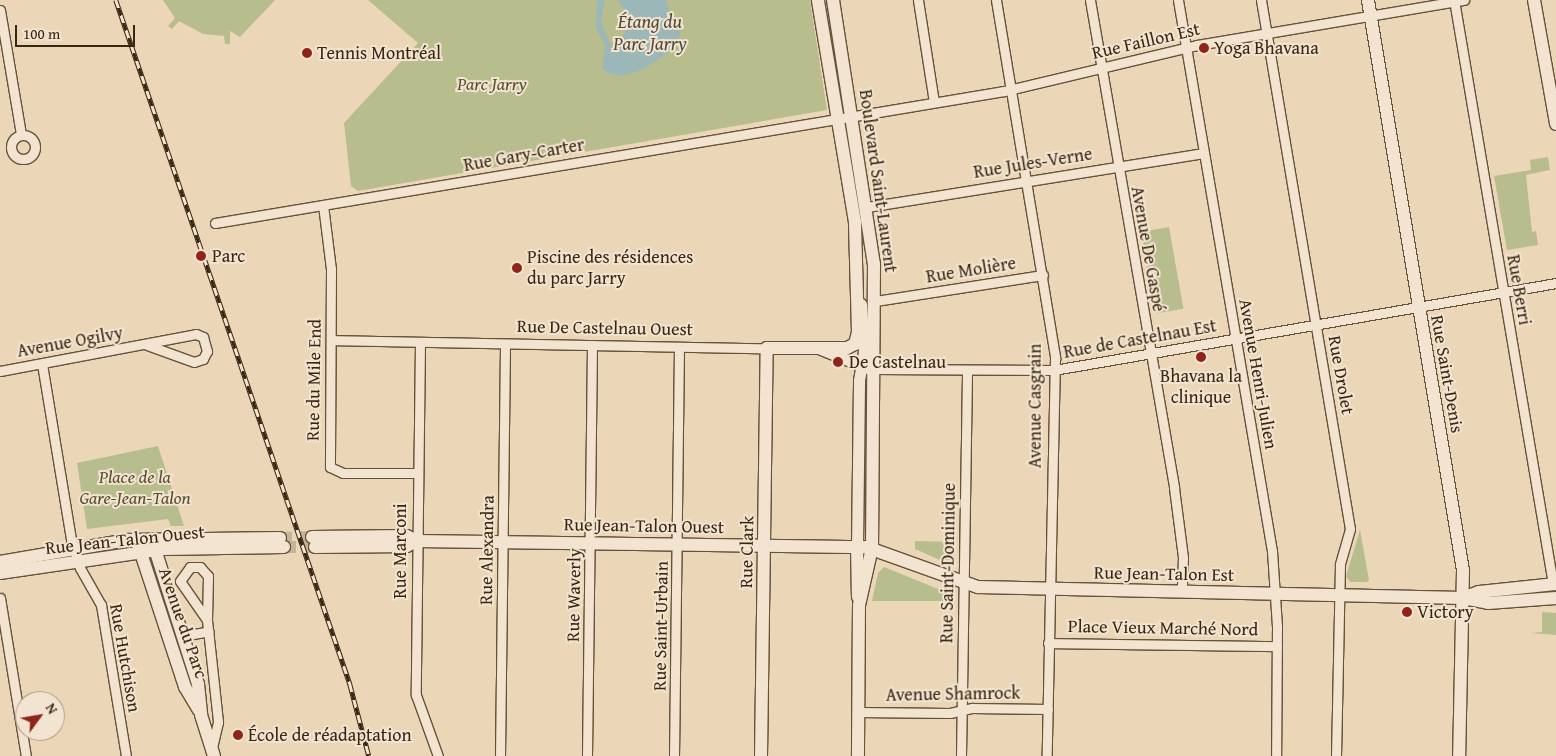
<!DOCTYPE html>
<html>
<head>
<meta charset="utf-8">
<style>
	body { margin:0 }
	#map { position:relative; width:1556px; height:756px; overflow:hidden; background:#ebd6b7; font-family:"Gentium Book Plus",serif }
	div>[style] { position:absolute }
	.green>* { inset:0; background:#b8bd8e; transform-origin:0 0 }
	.water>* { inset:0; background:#9cb7b8 }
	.secondary-tunnel>* { height:12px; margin-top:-6px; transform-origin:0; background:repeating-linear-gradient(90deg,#c7b396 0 12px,transparent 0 18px) }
	.roads { filter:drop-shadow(1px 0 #65523a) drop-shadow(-1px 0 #65523a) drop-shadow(0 1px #65523a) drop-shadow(0 -1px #65523a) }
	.minor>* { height:9px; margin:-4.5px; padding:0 4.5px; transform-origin:4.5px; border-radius:4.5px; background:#f2e4d0 }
	.minor>.ring { margin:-4.5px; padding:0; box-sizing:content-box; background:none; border:9px solid #f2e4d0; border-radius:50% }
	.tertiary>* { height:11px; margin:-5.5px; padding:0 5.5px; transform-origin:5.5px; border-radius:5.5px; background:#f2e4d0 }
	.secondary>* { height:12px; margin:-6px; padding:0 6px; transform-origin:6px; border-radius:6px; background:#f2e4d0 }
	.rail>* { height:4.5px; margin-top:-2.25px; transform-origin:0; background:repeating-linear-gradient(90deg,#f2e4d0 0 8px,#382611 0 16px); box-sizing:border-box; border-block:1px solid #382611 }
	.dots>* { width:14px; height:14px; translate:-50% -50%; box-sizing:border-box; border:2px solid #f2e4d0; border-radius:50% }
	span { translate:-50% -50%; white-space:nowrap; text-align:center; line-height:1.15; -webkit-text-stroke:4px #f2e4d0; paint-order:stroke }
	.street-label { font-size:18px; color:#382611 }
	.poi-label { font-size:18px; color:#382611 }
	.left { translate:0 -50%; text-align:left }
	.park-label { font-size:18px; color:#584c30; font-style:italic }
	.water-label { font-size:19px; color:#514a3b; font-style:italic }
	.north { position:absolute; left:15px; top:691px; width:50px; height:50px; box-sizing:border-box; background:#f2e4d0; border:1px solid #a89884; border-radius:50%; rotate:58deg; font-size:14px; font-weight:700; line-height:20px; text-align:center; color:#382611 }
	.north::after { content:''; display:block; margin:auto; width:18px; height:22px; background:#8f2418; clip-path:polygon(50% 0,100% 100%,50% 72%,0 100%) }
	.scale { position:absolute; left:15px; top:25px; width:120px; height:22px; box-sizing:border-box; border:2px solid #382611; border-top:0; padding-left:6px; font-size:15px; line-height:18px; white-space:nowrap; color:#382611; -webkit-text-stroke:4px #f2e4d0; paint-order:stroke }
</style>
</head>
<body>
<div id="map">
	<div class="green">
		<div style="clip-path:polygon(163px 0,275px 0,240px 37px,230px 31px,230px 44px,225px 44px,224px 36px,203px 34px,179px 21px,172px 29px,168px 26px,175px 18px)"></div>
		<div style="clip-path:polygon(368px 0,810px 0,827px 110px,358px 191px,351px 186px,344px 123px,418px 43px)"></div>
		<div style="clip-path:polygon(1548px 157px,1550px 170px,1526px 175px,1532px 232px,1536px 231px,1538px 245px,1507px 250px,1494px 176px,1531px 170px,1530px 160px)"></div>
		<div style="left:1169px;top:227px;width:83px;height:29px;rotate:80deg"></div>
		<div style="clip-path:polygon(158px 446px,184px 526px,171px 526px,168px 519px,87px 529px,77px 463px)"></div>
		<div style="clip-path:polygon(1360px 530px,1369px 580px,1367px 582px,1350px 582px,1346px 576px)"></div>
		<div style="clip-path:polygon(915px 541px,954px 542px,954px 562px,949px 564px,915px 549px)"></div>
		<div style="clip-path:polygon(884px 567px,948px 593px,951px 601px,872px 601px,878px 573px)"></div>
		<div style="clip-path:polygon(1542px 612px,1556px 613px,1556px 635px,1531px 633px,1542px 632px)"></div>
	</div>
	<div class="water">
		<div style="clip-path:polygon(597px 0,605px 0,601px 23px,613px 50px,619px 49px,630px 17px,617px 0,666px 0,671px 17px,682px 24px,680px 35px,666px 54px,642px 70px,622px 76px,608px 73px,602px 69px,605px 46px,596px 28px)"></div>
	</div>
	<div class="secondary-tunnel">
		<div style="left:280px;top:538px;width:32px;rotate:-2deg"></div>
		<div style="left:284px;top:547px;width:31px"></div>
	</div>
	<div class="roads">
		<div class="minor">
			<div style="left:918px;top:0;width:103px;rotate:81.1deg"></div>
			<div style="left:996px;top:0;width:363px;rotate:80.6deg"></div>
			<div style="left:1055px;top:358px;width:398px;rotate:91.2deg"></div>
			<div style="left:1090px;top:0;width:495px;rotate:80.2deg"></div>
			<div style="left:1174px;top:488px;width:70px;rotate:82.6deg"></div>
			<div style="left:1183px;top:557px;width:35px;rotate:92deg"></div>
			<div style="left:1178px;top:0;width:559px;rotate:80.32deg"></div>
			<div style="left:1272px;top:551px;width:76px;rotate:86.2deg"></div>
			<div style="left:1277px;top:627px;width:129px;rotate:90.4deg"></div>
			<div style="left:1261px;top:0;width:536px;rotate:80.45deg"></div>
			<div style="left:1350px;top:529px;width:37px;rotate:106deg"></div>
			<div style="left:1340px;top:565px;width:191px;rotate:91.2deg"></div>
			<div style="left:1454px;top:0;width:592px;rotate:80.38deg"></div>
			<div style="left:0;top:10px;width:126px;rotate:80.4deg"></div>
			<div class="ring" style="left:11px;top:135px;width:15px;height:15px"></div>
			<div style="left:323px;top:205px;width:64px;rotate:82.9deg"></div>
			<div style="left:331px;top:269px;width:198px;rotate:90.3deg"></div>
			<div style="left:330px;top:467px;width:14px;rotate:25deg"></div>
			<div style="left:343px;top:473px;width:73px"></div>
			<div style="left:867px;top:207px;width:341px;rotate:-9.1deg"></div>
			<div style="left:215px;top:223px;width:800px;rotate:-9.5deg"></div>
			<div style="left:1004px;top:91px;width:198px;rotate:-13.4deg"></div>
			<div style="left:1197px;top:45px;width:271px;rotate:-9.6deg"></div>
			<div style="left:875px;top:301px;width:170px;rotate:-8.8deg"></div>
			<div style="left:331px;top:340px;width:436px;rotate:1.1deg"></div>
			<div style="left:420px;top:343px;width:352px;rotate:90.7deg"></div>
			<div style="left:416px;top:695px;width:65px;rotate:70.2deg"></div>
			<div style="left:42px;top:364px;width:178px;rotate:80.6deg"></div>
			<div style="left:71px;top:540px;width:29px;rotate:72deg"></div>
			<div style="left:80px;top:568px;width:43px;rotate:60.4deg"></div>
			<div style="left:101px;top:605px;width:153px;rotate:80.6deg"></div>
			<div style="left:874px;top:369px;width:180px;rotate:0.3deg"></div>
			<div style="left:1054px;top:370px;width:509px;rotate:-9.83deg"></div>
			<div style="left:0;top:371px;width:199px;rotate:-10.7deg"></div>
			<div style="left:196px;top:334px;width:8px;rotate:23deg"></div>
			<div style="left:203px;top:337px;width:15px;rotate:74deg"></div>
			<div style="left:207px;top:351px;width:9px;rotate:117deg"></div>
			<div style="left:203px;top:359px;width:9px;rotate:162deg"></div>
			<div style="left:194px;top:362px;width:50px;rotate:-160.1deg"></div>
			<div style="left:0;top:598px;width:160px;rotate:80.7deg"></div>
			<div style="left:207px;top:620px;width:47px;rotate:-124.7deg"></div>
			<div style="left:180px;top:581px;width:17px;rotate:-54deg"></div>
			<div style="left:190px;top:567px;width:10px"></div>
			<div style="left:200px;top:567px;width:12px;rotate:48deg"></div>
			<div style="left:208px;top:576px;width:44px;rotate:91.3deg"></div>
			<div style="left:207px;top:620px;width:103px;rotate:83.8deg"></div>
			<div style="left:218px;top:722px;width:26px;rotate:103deg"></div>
			<div style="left:182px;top:636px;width:27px;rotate:-10deg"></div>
			<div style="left:1048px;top:643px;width:229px;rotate:0.8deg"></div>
			<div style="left:858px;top:712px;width:92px;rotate:0.6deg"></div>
			<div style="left:950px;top:713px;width:23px;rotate:-13deg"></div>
			<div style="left:972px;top:708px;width:76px;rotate:0.8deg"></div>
			<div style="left:500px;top:756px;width:412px;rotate:-89.3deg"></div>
			<div style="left:587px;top:756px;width:411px;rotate:-89.3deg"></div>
			<div style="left:674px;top:756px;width:409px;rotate:-89.3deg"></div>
			<div style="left:961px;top:756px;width:385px;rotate:-89.1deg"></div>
		</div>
		<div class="tertiary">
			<div style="left:818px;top:348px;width:54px;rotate:21.8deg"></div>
			<div style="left:857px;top:547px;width:167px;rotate:-89.3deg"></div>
			<div style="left:859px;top:380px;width:28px;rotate:-80deg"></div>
			<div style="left:864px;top:352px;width:48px;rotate:-93.6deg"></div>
		</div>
		<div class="secondary">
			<div style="left:833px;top:0;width:267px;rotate:81.2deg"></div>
			<div style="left:874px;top:264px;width:284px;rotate:90.4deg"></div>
			<div style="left:872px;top:548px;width:58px;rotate:102.8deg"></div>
			<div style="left:859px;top:605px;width:151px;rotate:90.4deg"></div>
			<div style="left:1368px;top:0;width:579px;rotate:80.55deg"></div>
			<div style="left:1463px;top:571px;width:185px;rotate:91.2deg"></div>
			<div style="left:1534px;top:0;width:126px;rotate:79.9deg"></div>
			<div style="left:312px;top:537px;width:95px;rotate:-0.6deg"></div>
			<div style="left:407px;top:536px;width:11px;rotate:27deg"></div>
			<div style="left:417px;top:541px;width:449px;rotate:0.8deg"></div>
			<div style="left:866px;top:547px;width:119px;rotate:19.7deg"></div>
			<div style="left:978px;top:587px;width:485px;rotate:1.3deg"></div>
			<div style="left:1463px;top:598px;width:25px;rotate:11deg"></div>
			<div style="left:1488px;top:603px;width:68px;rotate:-4.2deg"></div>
			<div style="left:153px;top:543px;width:148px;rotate:72.3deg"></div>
			<div style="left:198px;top:684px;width:31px;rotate:84deg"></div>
			<div style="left:201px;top:715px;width:43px;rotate:72.4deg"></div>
			<div style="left:138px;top:544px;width:151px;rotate:71.8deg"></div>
			<div style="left:185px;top:687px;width:27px;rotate:59deg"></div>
			<div style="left:315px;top:547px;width:92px;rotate:-0.6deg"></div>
			<div style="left:407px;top:546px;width:11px;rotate:-27deg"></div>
			<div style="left:857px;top:547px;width:50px;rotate:88.9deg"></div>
			<div style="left:0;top:562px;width:130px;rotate:-9.8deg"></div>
			<div style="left:128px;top:540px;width:152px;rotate:-0.8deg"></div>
			<div style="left:0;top:573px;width:167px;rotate:-8.3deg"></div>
			<div style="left:165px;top:549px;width:119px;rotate:-1deg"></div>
			<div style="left:1463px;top:598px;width:17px;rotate:-21deg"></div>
			<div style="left:1479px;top:592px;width:77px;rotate:-5.9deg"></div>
			<div style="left:761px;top:756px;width:408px;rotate:-89.2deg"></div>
			<div style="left:767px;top:348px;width:80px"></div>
			<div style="left:847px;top:348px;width:9px;rotate:-27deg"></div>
			<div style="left:855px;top:344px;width:12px;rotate:-76deg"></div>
			<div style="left:858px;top:332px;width:110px;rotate:-91.6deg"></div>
			<div style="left:855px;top:222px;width:225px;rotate:-99.5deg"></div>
		</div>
	</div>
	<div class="rail">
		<div style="left:116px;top:0;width:723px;rotate:71.11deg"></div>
		<div style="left:350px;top:684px;width:74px;rotate:75.2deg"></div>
	</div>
	<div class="dots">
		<div style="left:1204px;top:48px;background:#8f2418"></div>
		<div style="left:307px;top:53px;background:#8f2418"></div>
		<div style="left:201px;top:256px;background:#8f2418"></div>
		<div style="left:517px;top:268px;background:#8f2418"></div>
		<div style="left:1201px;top:357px;background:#8f2418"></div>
		<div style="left:838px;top:362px;background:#8f2418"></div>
		<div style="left:1407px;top:612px;background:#8f2418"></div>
		<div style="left:238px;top:735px;background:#8f2418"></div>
	</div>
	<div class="street-label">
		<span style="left:1146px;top:41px;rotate:-13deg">Rue Faillon Est</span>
		<span style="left:524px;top:155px;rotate:-10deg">Rue Gary-Carter</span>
		<span style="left:1033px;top:163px;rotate:-9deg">Rue Jules-Verne</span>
		<span style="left:878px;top:181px;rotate:82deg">Boulevard Saint-Laurent</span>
		<span style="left:1148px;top:249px;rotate:80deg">Avenue De Gaspé</span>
		<span style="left:971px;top:270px;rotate:-9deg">Rue Molière</span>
		<span style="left:1519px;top:290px;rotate:80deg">Rue Berri</span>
		<span style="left:605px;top:328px;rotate:1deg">Rue De Castelnau Ouest</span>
		<span style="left:1140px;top:339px;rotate:-10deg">Rue de Castelnau Est</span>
		<span style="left:70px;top:342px;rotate:-10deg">Avenue Ogilvy</span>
		<span style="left:1258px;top:374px;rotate:80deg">Avenue Henri-Julien</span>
		<span style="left:1447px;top:374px;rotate:80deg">Rue Saint-Denis</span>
		<span style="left:1341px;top:375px;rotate:80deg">Rue Drolet</span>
		<span style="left:314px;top:380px;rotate:-89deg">Rue du Mile End</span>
		<span style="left:1035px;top:406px;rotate:-90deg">Avenue Casgrain</span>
		<span style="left:644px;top:526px;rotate:1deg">Rue Jean-Talon Ouest</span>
		<span style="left:125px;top:540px;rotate:-6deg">Rue Jean-Talon Ouest</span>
		<span style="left:487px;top:550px;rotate:-89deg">Rue Alexandra</span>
		<span style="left:400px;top:551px;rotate:-90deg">Rue Marconi</span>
		<span style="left:747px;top:552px;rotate:-89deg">Rue Clark</span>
		<span style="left:948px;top:563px;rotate:-89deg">Rue Saint-Dominique</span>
		<span style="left:1164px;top:574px;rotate:1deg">Rue Jean-Talon Est</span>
		<span style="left:574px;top:595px;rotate:-89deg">Rue Waverly</span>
		<span style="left:183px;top:623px;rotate:71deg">Avenue du Parc</span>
		<span style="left:661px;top:626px;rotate:-89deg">Rue Saint-Urbain</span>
		<span style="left:1163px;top:628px;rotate:1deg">Place Vieux Marché Nord</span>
		<span style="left:125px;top:658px;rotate:80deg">Rue Hutchison</span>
		<span style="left:953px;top:694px;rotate:-1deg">Avenue Shamrock</span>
	</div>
	<div class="poi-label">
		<span class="left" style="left:1214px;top:48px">Yoga Bhavana</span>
		<span class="left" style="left:317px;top:53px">Tennis Montréal</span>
		<span class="left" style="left:212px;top:256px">Parc</span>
		<span class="left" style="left:527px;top:268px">Piscine des résidences<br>du parc Jarry</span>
		<span class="left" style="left:849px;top:362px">De Castelnau</span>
		<span style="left:1201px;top:387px">Bhavana la<br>clinique</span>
		<span class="left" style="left:1417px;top:612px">Victory</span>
		<span class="left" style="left:248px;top:735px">École de réadaptation</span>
	</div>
	<div class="park-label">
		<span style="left:492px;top:84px">Parc Jarry</span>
		<span style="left:135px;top:488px">Place de la<br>Gare-Jean-Talon</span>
	</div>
	<div class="water-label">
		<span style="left:650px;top:33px">Étang du<br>Parc Jarry</span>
	</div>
	<div class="north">N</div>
	<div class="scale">100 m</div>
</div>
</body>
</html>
